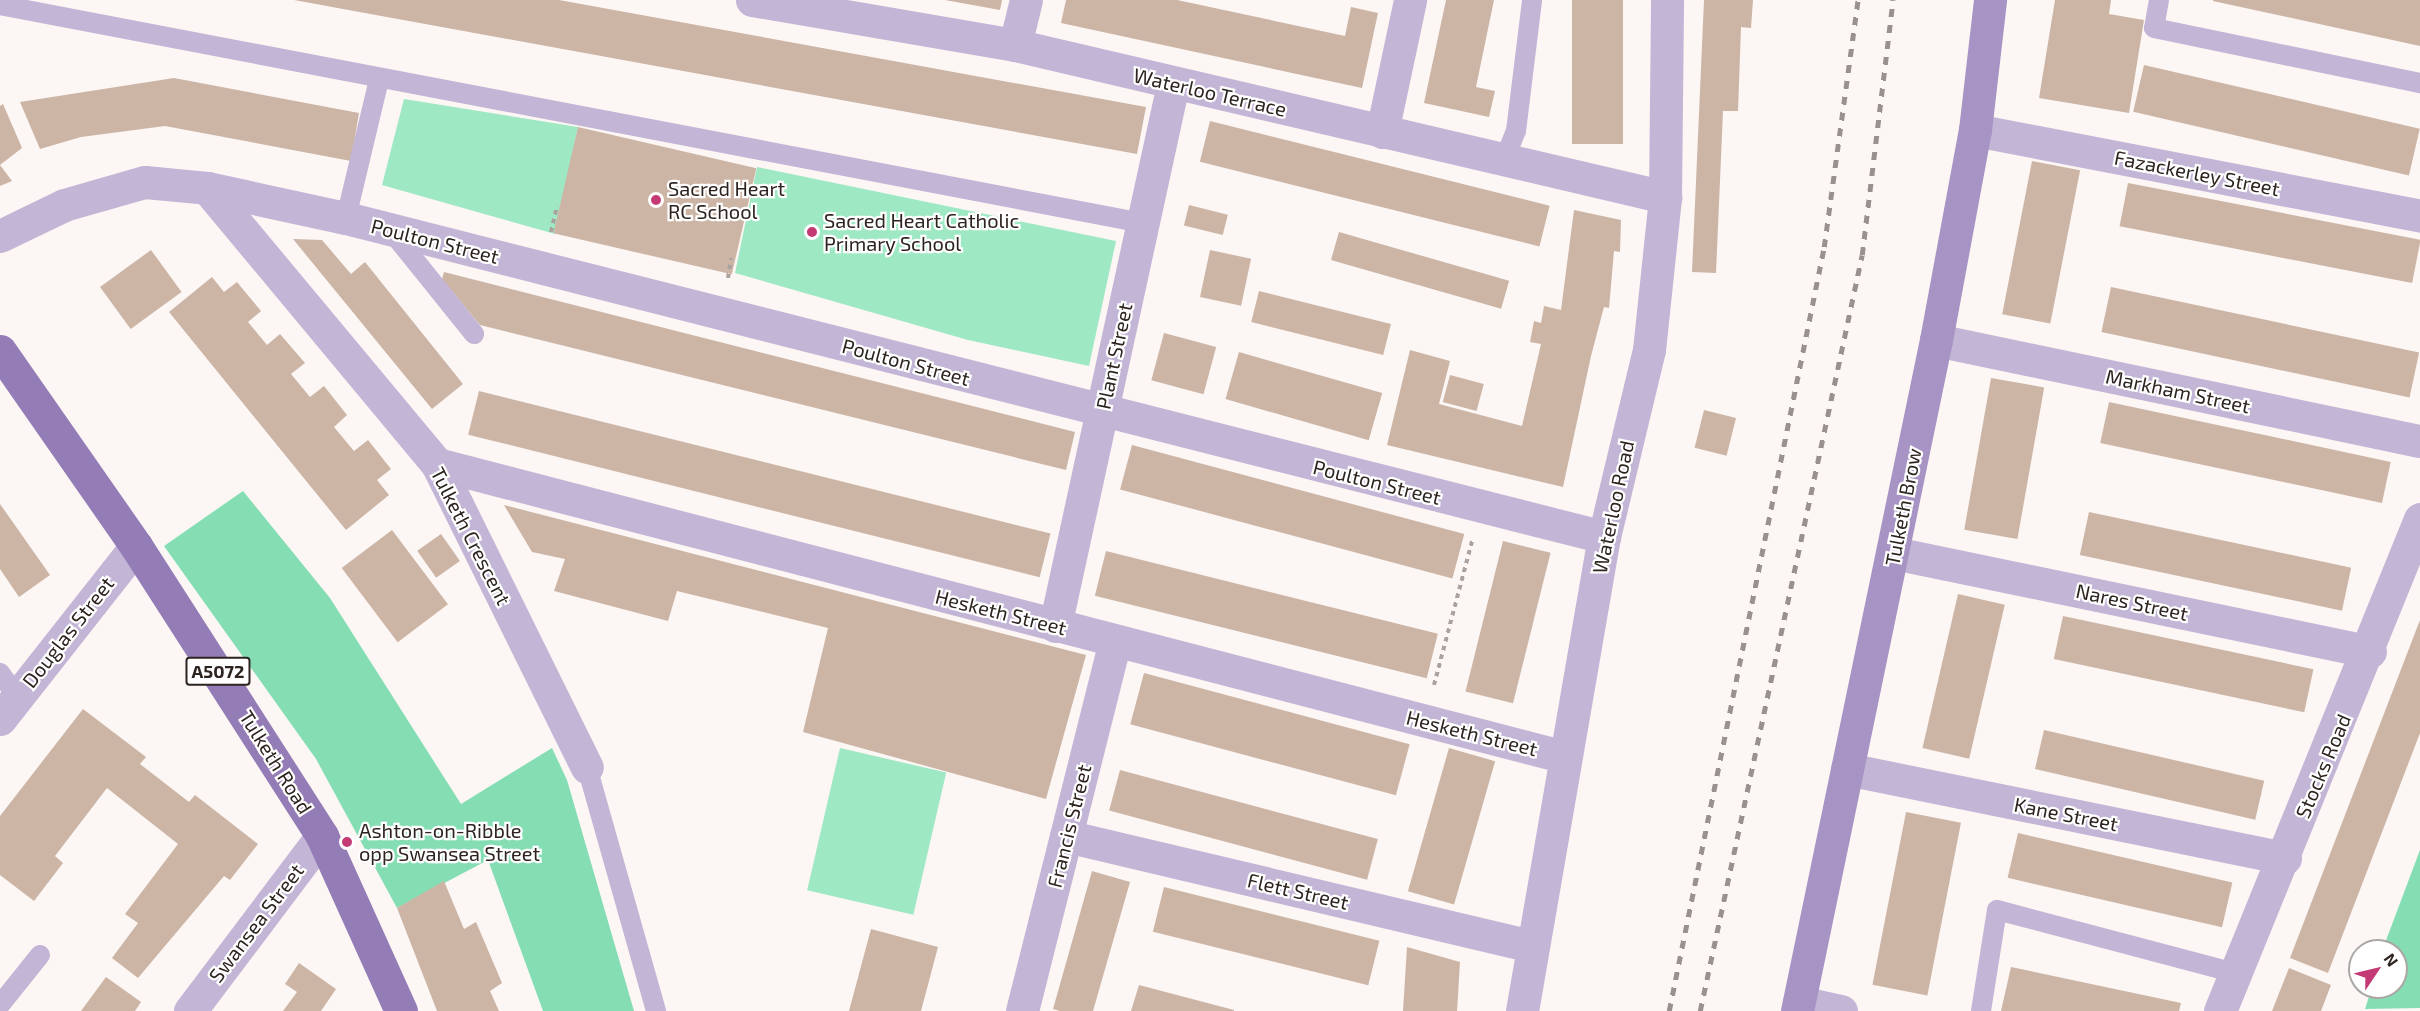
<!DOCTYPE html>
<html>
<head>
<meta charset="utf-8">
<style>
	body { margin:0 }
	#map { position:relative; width:2420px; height:1011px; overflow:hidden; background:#fcf6f4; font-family:"Exo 2",sans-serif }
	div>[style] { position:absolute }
	.green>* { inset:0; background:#9ee8c3; transform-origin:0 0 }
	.forest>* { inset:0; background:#85deb3 }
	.building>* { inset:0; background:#cdb5a6; transform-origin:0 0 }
	.path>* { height:4px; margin-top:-2px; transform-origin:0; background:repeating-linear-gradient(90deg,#a9a29f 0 4.5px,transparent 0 9px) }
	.service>* { height:20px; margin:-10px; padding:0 10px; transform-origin:10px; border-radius:10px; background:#c2b5d6 }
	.minor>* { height:33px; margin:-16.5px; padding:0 16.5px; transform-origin:16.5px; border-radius:16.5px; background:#c2b5d6 }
	.tertiary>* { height:33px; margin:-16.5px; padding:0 16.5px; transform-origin:16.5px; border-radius:16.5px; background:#c2b5d6 }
	.secondary>* { height:33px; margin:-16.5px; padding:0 16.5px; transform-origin:16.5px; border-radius:16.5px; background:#a794c4 }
	.primary>* { height:33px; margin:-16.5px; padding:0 16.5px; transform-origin:16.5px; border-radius:16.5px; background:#947cb7 }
	.rail>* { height:4.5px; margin-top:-2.25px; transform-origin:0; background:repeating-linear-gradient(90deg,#99918e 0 8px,transparent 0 16px) }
	.dots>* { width:16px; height:16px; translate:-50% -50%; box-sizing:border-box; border:3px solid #fff; border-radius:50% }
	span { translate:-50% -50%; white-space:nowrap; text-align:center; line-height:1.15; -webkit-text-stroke:4.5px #fff; paint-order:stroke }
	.shield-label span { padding:2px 4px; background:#fff; border:2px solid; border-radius:4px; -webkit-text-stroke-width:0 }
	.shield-label { font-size:18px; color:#2d231f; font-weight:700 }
	.street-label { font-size:20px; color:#2d231f }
	.poi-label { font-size:20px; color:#2d231f }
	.left { translate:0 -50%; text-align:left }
	.north { position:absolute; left:2348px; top:939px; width:60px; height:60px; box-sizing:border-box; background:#fff; border:2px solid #aba7a5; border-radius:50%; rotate:55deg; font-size:16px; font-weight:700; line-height:24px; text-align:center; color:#2d231f }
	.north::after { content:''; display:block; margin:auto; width:21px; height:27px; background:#c33a74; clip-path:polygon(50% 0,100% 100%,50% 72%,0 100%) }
</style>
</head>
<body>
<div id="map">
	<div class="green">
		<div style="clip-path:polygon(404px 99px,578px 127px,555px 234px,382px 185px)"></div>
		<div style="clip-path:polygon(757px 167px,1116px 241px,1089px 366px,968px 340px,735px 273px)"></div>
		<div style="left:840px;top:748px;width:109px;height:146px;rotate:13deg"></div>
	</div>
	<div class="forest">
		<div style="clip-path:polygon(243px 491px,330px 598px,461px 804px,552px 748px,567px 780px,634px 1011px,543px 1011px,488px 860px,397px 908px,316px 759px,164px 546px)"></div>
		<div style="clip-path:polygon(2420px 850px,2420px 1008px,2365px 1009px,2372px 987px,2396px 987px,2396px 951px,2382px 951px)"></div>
	</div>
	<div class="building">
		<div style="clip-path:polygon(294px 0,559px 0,1146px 107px,1137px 154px)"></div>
		<div style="clip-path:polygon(945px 0,1002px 0,1000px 10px)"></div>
		<div style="clip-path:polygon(1066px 0,1177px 0,1345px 36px,1351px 7px,1378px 13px,1362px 88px,1061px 23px)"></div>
		<div style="clip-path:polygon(1446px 0,1494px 0,1476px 87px,1495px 91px,1489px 117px,1424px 103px)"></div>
		<div style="left:1572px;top:0;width:51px;height:144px"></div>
		<div style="clip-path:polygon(1704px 0,1753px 0,1751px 28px,1741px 27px,1738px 111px,1723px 111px,1716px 273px,1692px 272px)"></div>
		<div style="clip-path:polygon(2055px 0,2111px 0,2109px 14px,2144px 20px,2129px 113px,2039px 98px)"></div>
		<div style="clip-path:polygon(2213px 0,2420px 0,2420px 46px,2213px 1px)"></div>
		<div style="left:2144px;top:65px;width:283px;height:48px;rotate:13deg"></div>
		<div style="clip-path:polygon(174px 78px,359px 113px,351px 161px,165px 126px,81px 137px,40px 149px,20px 102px)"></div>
		<div style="clip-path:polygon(3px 104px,22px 148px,0 165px,0 106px)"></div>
		<div style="left:1210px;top:121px;width:350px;height:42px;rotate:14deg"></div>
		<div style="left:578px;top:127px;width:183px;height:109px;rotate:13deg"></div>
		<div style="left:2032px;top:161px;width:49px;height:156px;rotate:11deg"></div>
		<div style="clip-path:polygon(0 165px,12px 181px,0 186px)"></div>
		<div style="left:2128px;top:183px;width:298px;height:44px;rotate:11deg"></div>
		<div style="left:1189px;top:205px;width:40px;height:21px;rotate:14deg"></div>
		<div style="clip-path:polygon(1574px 210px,1621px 220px,1620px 252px,1614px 251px,1609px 308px,1604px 307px,1591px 356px,1563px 487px,1387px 445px,1410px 350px,1450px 361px,1439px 404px,1522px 426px,1541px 344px,1530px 342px,1534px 321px,1541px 323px,1544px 306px,1561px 310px)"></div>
		<div style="left:1339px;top:232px;width:177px;height:29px;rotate:16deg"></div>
		<div style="clip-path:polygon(293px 239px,322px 240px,351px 274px,365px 262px,463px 384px,432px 409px)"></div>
		<div style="left:151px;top:250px;width:52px;height:63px;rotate:54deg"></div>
		<div style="left:1210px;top:250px;width:42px;height:48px;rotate:12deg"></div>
		<div style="clip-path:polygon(444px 272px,1075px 432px,1066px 470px,480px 325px,442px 279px)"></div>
		<div style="clip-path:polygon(212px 277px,224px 292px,237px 282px,261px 311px,248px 322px,267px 345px,280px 334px,305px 363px,291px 374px,310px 397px,324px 386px,347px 415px,334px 427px,354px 451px,368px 440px,391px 469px,377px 480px,389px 495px,346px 530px,169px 312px)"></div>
		<div style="left:2111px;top:287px;width:315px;height:46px;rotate:12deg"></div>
		<div style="left:1259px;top:291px;width:136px;height:32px;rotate:14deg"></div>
		<div style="left:1164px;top:333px;width:54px;height:49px;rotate:15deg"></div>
		<div style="left:1239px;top:352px;width:149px;height:49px;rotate:16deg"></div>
		<div style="left:1450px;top:375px;width:35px;height:28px;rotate:15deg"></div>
		<div style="left:1991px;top:378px;width:54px;height:154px;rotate:10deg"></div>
		<div style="left:479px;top:391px;width:589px;height:45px;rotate:14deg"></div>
		<div style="left:2109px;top:402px;width:288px;height:42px;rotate:12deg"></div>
		<div style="left:1704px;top:410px;width:33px;height:39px;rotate:14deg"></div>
		<div style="left:1132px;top:445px;width:344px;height:46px;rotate:15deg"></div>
		<div style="clip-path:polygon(0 504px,50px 575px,19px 597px,0 569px)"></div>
		<div style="clip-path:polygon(504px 505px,1086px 655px,1046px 799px,803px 732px,828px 628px,677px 591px,668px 621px,554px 591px,565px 559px,532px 552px)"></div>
		<div style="left:2089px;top:512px;width:268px;height:44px;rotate:12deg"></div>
		<div style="left:392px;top:530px;width:93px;height:63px;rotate:53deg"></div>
		<div style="left:441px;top:534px;width:33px;height:29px;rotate:55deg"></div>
		<div style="left:1503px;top:541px;width:49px;height:155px;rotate:14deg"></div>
		<div style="left:1106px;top:551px;width:342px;height:46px;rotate:14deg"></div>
		<div style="left:1958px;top:594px;width:48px;height:158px;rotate:13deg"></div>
		<div style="left:2063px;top:616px;width:256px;height:44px;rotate:12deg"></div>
		<div style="clip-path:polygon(2420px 620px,2420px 733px,2328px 973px,2290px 958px)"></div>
		<div style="left:1144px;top:673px;width:275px;height:53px;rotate:15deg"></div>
		<div style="clip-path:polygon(83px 709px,146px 757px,140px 764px,189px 802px,195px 795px,258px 844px,230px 880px,224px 876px,138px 978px,112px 958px,138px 923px,125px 914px,178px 844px,107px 788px,55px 856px,63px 863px,34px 901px,0 875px,0 816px)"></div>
		<div style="left:2044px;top:730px;width:226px;height:40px;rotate:13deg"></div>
		<div style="left:1449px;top:748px;width:48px;height:149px;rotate:16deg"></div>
		<div style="left:1120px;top:770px;width:267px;height:42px;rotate:15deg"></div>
		<div style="left:1906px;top:812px;width:56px;height:176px;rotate:11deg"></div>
		<div style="left:2018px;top:833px;width:220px;height:46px;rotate:13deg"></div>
		<div style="clip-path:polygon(1092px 871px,1130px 882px,1093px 1011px,1060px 1011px,1053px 1009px)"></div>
		<div style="clip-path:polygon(444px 881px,464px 929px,476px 922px,502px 983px,490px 991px,499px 1011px,437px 1011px,397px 908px)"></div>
		<div style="left:1164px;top:887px;width:222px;height:46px;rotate:14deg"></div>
		<div style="clip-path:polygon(871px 929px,938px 947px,921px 1011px,849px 1011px)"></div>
		<div style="clip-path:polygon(1407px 947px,1460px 962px,1457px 1011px,1403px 1011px)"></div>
		<div style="clip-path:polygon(299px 963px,336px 989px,321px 1011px,283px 1011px,297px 992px,285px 984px)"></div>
		<div style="clip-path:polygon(2011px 967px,2181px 1003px,2179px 1011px,2001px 1011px)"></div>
		<div style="clip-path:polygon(2289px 968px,2331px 985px,2321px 1011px,2272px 1011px)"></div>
		<div style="clip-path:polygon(106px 977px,141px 1002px,135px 1011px,81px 1011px)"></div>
		<div style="clip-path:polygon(1139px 985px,1234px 1010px,1234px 1011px,1131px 1011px)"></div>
	</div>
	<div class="path">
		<div style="left:551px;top:232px;width:27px;rotate:-77deg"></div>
		<div style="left:728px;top:278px;width:20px;rotate:-81deg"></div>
		<div style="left:1434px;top:685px;width:149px;rotate:-75.2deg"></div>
	</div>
	<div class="service">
		<div style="left:2159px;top:0;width:28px;rotate:100deg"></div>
		<div style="left:2154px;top:28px;width:272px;rotate:11.7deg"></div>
		<div style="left:0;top:5px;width:1164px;rotate:10.8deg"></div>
		<div style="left:1505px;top:158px;width:29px;rotate:-68deg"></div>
		<div style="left:1516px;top:131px;width:132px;rotate:-83deg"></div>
		<div style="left:346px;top:218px;width:142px;rotate:-76.6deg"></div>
		<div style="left:392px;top:232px;width:131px;rotate:51.2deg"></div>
		<div style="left:0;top:673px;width:29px;rotate:54deg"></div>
		<div style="left:587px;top:767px;width:254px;rotate:74.2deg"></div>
		<div style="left:0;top:1005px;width:64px;rotate:-51.3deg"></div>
		<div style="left:1981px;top:1011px;width:102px;rotate:-81deg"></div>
		<div style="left:1997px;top:910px;width:247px;rotate:14.8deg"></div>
	</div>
	<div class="minor">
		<div style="left:752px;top:0;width:267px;rotate:9.7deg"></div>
		<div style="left:1015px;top:45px;width:668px;rotate:13.16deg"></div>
		<div style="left:1015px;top:45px;width:46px;rotate:-76.3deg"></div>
		<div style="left:1975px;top:130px;width:453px;rotate:10.9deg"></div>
		<div style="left:1382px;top:132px;width:135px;rotate:-78deg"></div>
		<div style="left:207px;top:188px;width:142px;rotate:12.2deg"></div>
		<div style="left:346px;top:218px;width:1298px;rotate:14.23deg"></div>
		<div style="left:0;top:236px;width:71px;rotate:-25.8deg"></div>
		<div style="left:64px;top:205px;width:84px;rotate:-15.9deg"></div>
		<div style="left:145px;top:182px;width:62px;rotate:5.5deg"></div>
		<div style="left:207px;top:188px;width:359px;rotate:50.2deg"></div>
		<div style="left:437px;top:464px;width:338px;rotate:63.7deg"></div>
		<div style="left:1936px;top:340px;width:494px;rotate:11.8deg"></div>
		<div style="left:437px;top:464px;width:1165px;rotate:14.56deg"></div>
		<div style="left:1894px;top:553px;width:486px;rotate:11.7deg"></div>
		<div style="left:1055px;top:626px;width:555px;rotate:-77.72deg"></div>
		<div style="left:0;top:719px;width:220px;rotate:-51.8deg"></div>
		<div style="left:1847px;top:769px;width:447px;rotate:11.5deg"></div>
		<div style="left:1066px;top:836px;width:477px;rotate:13.3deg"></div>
		<div style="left:1799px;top:1002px;width:43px;rotate:12.1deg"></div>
		<div style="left:190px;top:1011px;width:219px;rotate:-53deg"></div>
		<div style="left:1022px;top:1011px;width:382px;rotate:-75.9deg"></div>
		<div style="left:2220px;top:1011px;width:531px;rotate:-67.88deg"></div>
	</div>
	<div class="tertiary">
		<div style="left:1522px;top:1011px;width:481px;rotate:-80.2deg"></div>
		<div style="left:1604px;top:537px;width:192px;rotate:-76.5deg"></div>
		<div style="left:1649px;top:350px;width:154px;rotate:-84deg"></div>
		<div style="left:1665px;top:197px;width:197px;rotate:-89.4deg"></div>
	</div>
	<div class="secondary">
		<div style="left:1797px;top:1011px;width:685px;rotate:-78.3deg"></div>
		<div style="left:1936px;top:340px;width:214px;rotate:-79.5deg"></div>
		<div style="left:1975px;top:130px;width:131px;rotate:-83.4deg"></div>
	</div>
	<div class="primary">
		<div style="left:0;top:351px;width:238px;rotate:55.1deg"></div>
		<div style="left:136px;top:546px;width:345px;rotate:57.3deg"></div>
		<div style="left:322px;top:836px;width:192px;rotate:65.7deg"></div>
	</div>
	<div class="rail">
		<div style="left:1669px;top:1011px;width:780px;rotate:-78.53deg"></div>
		<div style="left:1824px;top:247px;width:249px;rotate:-82.2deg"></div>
		<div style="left:1700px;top:1011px;width:773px;rotate:-77.91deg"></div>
		<div style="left:1862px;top:255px;width:257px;rotate:-83.1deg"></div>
	</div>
	<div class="dots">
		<div style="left:656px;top:200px;background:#c33a74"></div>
		<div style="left:812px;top:232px;background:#c33a74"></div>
		<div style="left:347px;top:842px;background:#c33a74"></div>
	</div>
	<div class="shield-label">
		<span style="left:218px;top:671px">A5072</span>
	</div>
	<div class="street-label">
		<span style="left:1210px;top:92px;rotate:13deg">Waterloo Terrace</span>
		<span style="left:2197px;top:173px;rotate:11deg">Fazackerley Street</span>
		<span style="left:435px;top:241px;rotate:14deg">Poulton Street</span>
		<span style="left:1114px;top:356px;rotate:-78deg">Plant Street</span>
		<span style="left:906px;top:362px;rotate:15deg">Poulton Street</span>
		<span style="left:2178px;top:391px;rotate:12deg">Markham Street</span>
		<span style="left:1377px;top:482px;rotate:14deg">Poulton Street</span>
		<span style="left:1613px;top:507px;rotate:-78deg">Waterloo Road</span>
		<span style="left:1903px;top:507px;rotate:-79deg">Tulketh Brow</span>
		<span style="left:471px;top:536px;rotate:63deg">Tulketh Crescent</span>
		<span style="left:2132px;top:602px;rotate:12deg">Nares Street</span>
		<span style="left:1001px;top:612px;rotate:14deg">Hesketh Street</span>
		<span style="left:68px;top:632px;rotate:-52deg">Douglas Street</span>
		<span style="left:1472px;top:733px;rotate:14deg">Hesketh Street</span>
		<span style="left:276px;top:762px;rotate:58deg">Tulketh Road</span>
		<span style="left:2323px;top:766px;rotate:-67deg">Stocks Road</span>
		<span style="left:2066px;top:814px;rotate:11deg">Kane Street</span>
		<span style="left:1069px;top:826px;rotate:-76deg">Francis Street</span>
		<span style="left:1298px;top:891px;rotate:13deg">Flett Street</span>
		<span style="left:256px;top:923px;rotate:-53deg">Swansea Street</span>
	</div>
	<div class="poi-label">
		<span class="left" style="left:668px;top:200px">Sacred Heart<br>RC School</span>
		<span class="left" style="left:824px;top:232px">Sacred Heart Catholic<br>Primary School</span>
		<span class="left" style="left:359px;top:842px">Ashton-on-Ribble<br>opp Swansea Street</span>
	</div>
	<div class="north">N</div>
</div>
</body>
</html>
